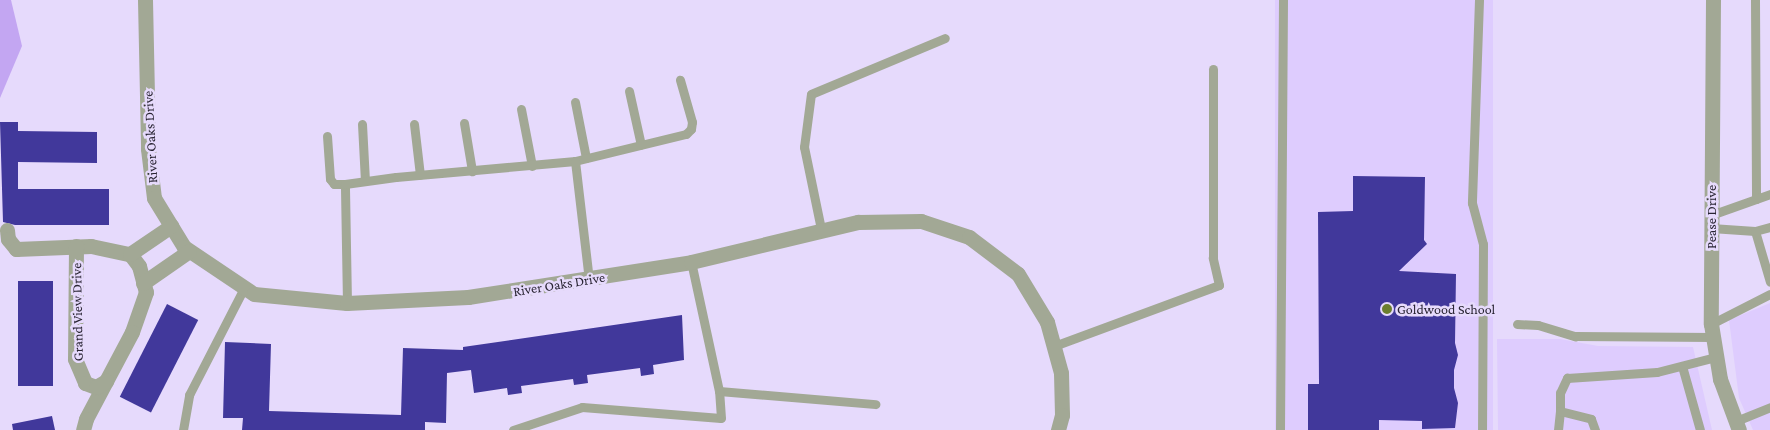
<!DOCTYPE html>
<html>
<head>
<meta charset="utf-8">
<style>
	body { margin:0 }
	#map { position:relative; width:1770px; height:430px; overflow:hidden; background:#e6dafc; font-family:"Crimson Pro",serif }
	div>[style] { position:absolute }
	.built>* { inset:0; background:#deccfe; transform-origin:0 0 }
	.green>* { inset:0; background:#c3a6f2 }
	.building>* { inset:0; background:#41389b; transform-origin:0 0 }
	.service>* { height:9px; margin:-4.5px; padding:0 4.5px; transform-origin:4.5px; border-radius:4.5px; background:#a2a895 }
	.minor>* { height:15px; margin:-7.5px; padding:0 7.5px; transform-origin:7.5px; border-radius:7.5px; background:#a2a895 }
	.dots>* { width:14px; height:14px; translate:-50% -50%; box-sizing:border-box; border:2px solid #e6dafc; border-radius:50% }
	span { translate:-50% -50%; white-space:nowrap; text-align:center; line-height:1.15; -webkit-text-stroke:5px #e6dafc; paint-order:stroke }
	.street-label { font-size:14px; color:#292433 }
	.poi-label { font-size:14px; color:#292433 }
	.left { translate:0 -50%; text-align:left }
</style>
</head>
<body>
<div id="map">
	<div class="built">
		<div style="left:1275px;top:0;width:218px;height:430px"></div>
		<div style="clip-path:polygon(1770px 303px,1770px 430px,1753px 430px,1739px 398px,1729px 320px)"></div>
		<div style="clip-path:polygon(1497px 339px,1560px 339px,1598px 346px,1693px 347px,1712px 430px,1498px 430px)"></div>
	</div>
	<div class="green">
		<div style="clip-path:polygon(0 0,11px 0,22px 46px,0 98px)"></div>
	</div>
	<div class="building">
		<div style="clip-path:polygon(0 122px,18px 122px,18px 131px,97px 132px,97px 163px,18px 162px,18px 189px,109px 189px,109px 225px,15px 225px,3px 222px)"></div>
		<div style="clip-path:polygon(1353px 176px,1425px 177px,1424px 240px,1427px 244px,1399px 271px,1456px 274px,1455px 343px,1458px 355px,1454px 370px,1454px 388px,1458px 403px,1455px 428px,1422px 429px,1422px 421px,1379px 420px,1379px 430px,1308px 430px,1308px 384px,1319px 384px,1318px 212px,1353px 211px)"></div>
		<div style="left:18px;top:281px;width:35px;height:105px"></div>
		<div style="left:167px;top:304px;width:35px;height:104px;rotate:27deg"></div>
		<div style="clip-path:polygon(682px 315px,684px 360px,653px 365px,654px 374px,641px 376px,640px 368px,587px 375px,588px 383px,574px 385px,573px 379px,521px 386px,522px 393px,508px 395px,507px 388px,474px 393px,471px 370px,447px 373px,446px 423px,425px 422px,425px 430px,242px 430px,243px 418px,223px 418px,225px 342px,271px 344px,269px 411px,401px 415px,403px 348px,463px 350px,463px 347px)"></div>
		<div style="clip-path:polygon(52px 416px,55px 430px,13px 430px,12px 424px)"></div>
	</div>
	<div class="service">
		<div style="left:1479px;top:0;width:203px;rotate:92deg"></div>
		<div style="left:1472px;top:203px;width:42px;rotate:75deg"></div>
		<div style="left:1483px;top:244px;width:186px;rotate:90.3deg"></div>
		<div style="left:1755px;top:0;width:199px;rotate:89.7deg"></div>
		<div style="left:629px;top:91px;width:55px;rotate:77.5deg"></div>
		<div style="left:575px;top:102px;width:57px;rotate:78.9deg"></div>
		<div style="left:521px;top:109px;width:58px;rotate:79.1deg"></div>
		<div style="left:464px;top:123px;width:49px;rotate:80.5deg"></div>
		<div style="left:362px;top:124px;width:57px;rotate:87deg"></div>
		<div style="left:414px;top:124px;width:51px;rotate:83.3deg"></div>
		<div style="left:327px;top:136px;width:43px;rotate:86deg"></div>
		<div style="left:330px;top:179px;width:6px;rotate:51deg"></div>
		<div style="left:334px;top:184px;width:11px"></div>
		<div style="left:575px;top:161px;width:114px;rotate:-13.7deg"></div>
		<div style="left:686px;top:134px;width:7px;rotate:-45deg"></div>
		<div style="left:691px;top:129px;width:7px;rotate:-82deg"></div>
		<div style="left:692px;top:122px;width:44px;rotate:-105.9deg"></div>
		<div style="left:1711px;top:215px;width:63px;rotate:-19.6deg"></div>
		<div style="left:1711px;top:228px;width:44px;rotate:3.9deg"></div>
		<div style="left:1755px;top:231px;width:16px;rotate:-15deg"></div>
		<div style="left:821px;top:229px;width:84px;rotate:-101.7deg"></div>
		<div style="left:804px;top:147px;width:53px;rotate:-82.5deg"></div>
		<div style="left:811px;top:94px;width:145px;rotate:-22.7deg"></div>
		<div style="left:1755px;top:231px;width:53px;rotate:73.6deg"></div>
		<div style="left:347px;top:303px;width:119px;rotate:-91deg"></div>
		<div style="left:345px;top:184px;width:51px;rotate:-7.8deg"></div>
		<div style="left:396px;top:177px;width:180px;rotate:-5.1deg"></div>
		<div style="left:575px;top:161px;width:120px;rotate:83.3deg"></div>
		<div style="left:1517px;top:324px;width:21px;rotate:3deg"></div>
		<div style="left:1538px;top:325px;width:39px;rotate:17deg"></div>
		<div style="left:1575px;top:336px;width:138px;rotate:0.4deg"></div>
		<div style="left:1711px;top:324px;width:66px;rotate:-27deg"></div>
		<div style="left:1054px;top:346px;width:176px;rotate:-20.3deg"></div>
		<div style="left:1219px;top:285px;width:28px;rotate:-103deg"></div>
		<div style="left:1213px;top:258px;width:189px;rotate:-90deg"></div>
		<div style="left:1682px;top:366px;width:66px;rotate:74.3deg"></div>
		<div style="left:719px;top:391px;width:157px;rotate:4.8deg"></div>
		<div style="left:1560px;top:411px;width:18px;rotate:-90deg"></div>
		<div style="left:1560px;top:393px;width:17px;rotate:-65deg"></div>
		<div style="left:1567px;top:378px;width:90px;rotate:-3.8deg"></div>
		<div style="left:1657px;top:372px;width:61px;rotate:-14.3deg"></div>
		<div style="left:1736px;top:421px;width:37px;rotate:-22deg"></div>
		<div style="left:183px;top:430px;width:36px;rotate:-80deg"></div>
		<div style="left:189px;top:395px;width:120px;rotate:-62.8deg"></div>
		<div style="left:513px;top:430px;width:73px;rotate:-18.4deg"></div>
		<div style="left:582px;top:407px;width:139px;rotate:4.5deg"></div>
		<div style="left:721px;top:418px;width:27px;rotate:-94deg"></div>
		<div style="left:719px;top:391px;width:132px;rotate:-102.2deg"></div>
		<div style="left:1280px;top:430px;width:430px;rotate:-89.6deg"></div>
		<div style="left:1558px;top:430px;width:19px;rotate:-84deg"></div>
		<div style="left:1560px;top:411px;width:32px;rotate:14deg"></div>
		<div style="left:1591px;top:419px;width:12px;rotate:70deg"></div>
	</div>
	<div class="minor">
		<div style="left:145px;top:0;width:149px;rotate:88.8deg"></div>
		<div style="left:148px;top:149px;width:49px;rotate:83deg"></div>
		<div style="left:154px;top:198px;width:57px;rotate:58.5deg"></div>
		<div style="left:184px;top:247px;width:84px;rotate:33.9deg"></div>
		<div style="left:254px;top:294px;width:93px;rotate:5.5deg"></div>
		<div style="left:347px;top:303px;width:121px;rotate:-2.8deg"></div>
		<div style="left:468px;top:297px;width:226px;rotate:-8.9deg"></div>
		<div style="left:691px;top:262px;width:172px;rotate:-13.5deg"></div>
		<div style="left:858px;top:222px;width:63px;rotate:-0.9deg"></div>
		<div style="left:921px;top:221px;width:51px;rotate:18.4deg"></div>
		<div style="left:969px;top:237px;width:61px;rotate:37.1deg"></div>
		<div style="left:1018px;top:274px;width:56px;rotate:58.9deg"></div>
		<div style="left:1047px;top:322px;width:53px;rotate:74.6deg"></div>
		<div style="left:1061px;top:373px;width:42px;rotate:88.6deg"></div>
		<div style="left:1062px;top:415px;width:16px;rotate:105deg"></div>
		<div style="left:1713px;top:0;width:324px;rotate:90.4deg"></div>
		<div style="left:1711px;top:324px;width:56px;rotate:80.7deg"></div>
		<div style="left:1720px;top:379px;width:54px;rotate:69.6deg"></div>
		<div style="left:7px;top:230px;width:9px;rotate:84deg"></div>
		<div style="left:8px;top:239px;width:13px;rotate:51deg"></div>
		<div style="left:16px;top:249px;width:75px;rotate:-2.3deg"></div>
		<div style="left:91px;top:246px;width:40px;rotate:12deg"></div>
		<div style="left:130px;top:254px;width:15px;rotate:53deg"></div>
		<div style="left:139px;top:266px;width:27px;rotate:75deg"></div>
		<div style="left:146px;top:292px;width:42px;rotate:109.3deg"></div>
		<div style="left:132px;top:332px;width:98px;rotate:117.9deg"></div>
		<div style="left:86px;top:419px;width:11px;rotate:105deg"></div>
		<div style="left:76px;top:246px;width:113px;rotate:90.5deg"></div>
		<div style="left:75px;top:359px;width:26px;rotate:67deg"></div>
		<div style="left:85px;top:383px;width:12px;rotate:20deg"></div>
		<div style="left:96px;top:387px;width:12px;rotate:-31deg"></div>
		<div style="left:130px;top:254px;width:50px;rotate:-34.3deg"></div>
		<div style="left:143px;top:283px;width:56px;rotate:-34.8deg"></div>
	</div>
	<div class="dots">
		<div style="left:1387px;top:309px;background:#6b7e2e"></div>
	</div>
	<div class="street-label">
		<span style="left:150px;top:137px;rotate:-93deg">River Oaks Drive</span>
		<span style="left:1711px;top:217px;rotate:-90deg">Pease Drive</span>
		<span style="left:559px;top:284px;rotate:-9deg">River Oaks Drive</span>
		<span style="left:77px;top:312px;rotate:-91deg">Grand View Drive</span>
	</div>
	<div class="poi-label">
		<span class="left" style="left:1397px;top:309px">Goldwood School</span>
	</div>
</div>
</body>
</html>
